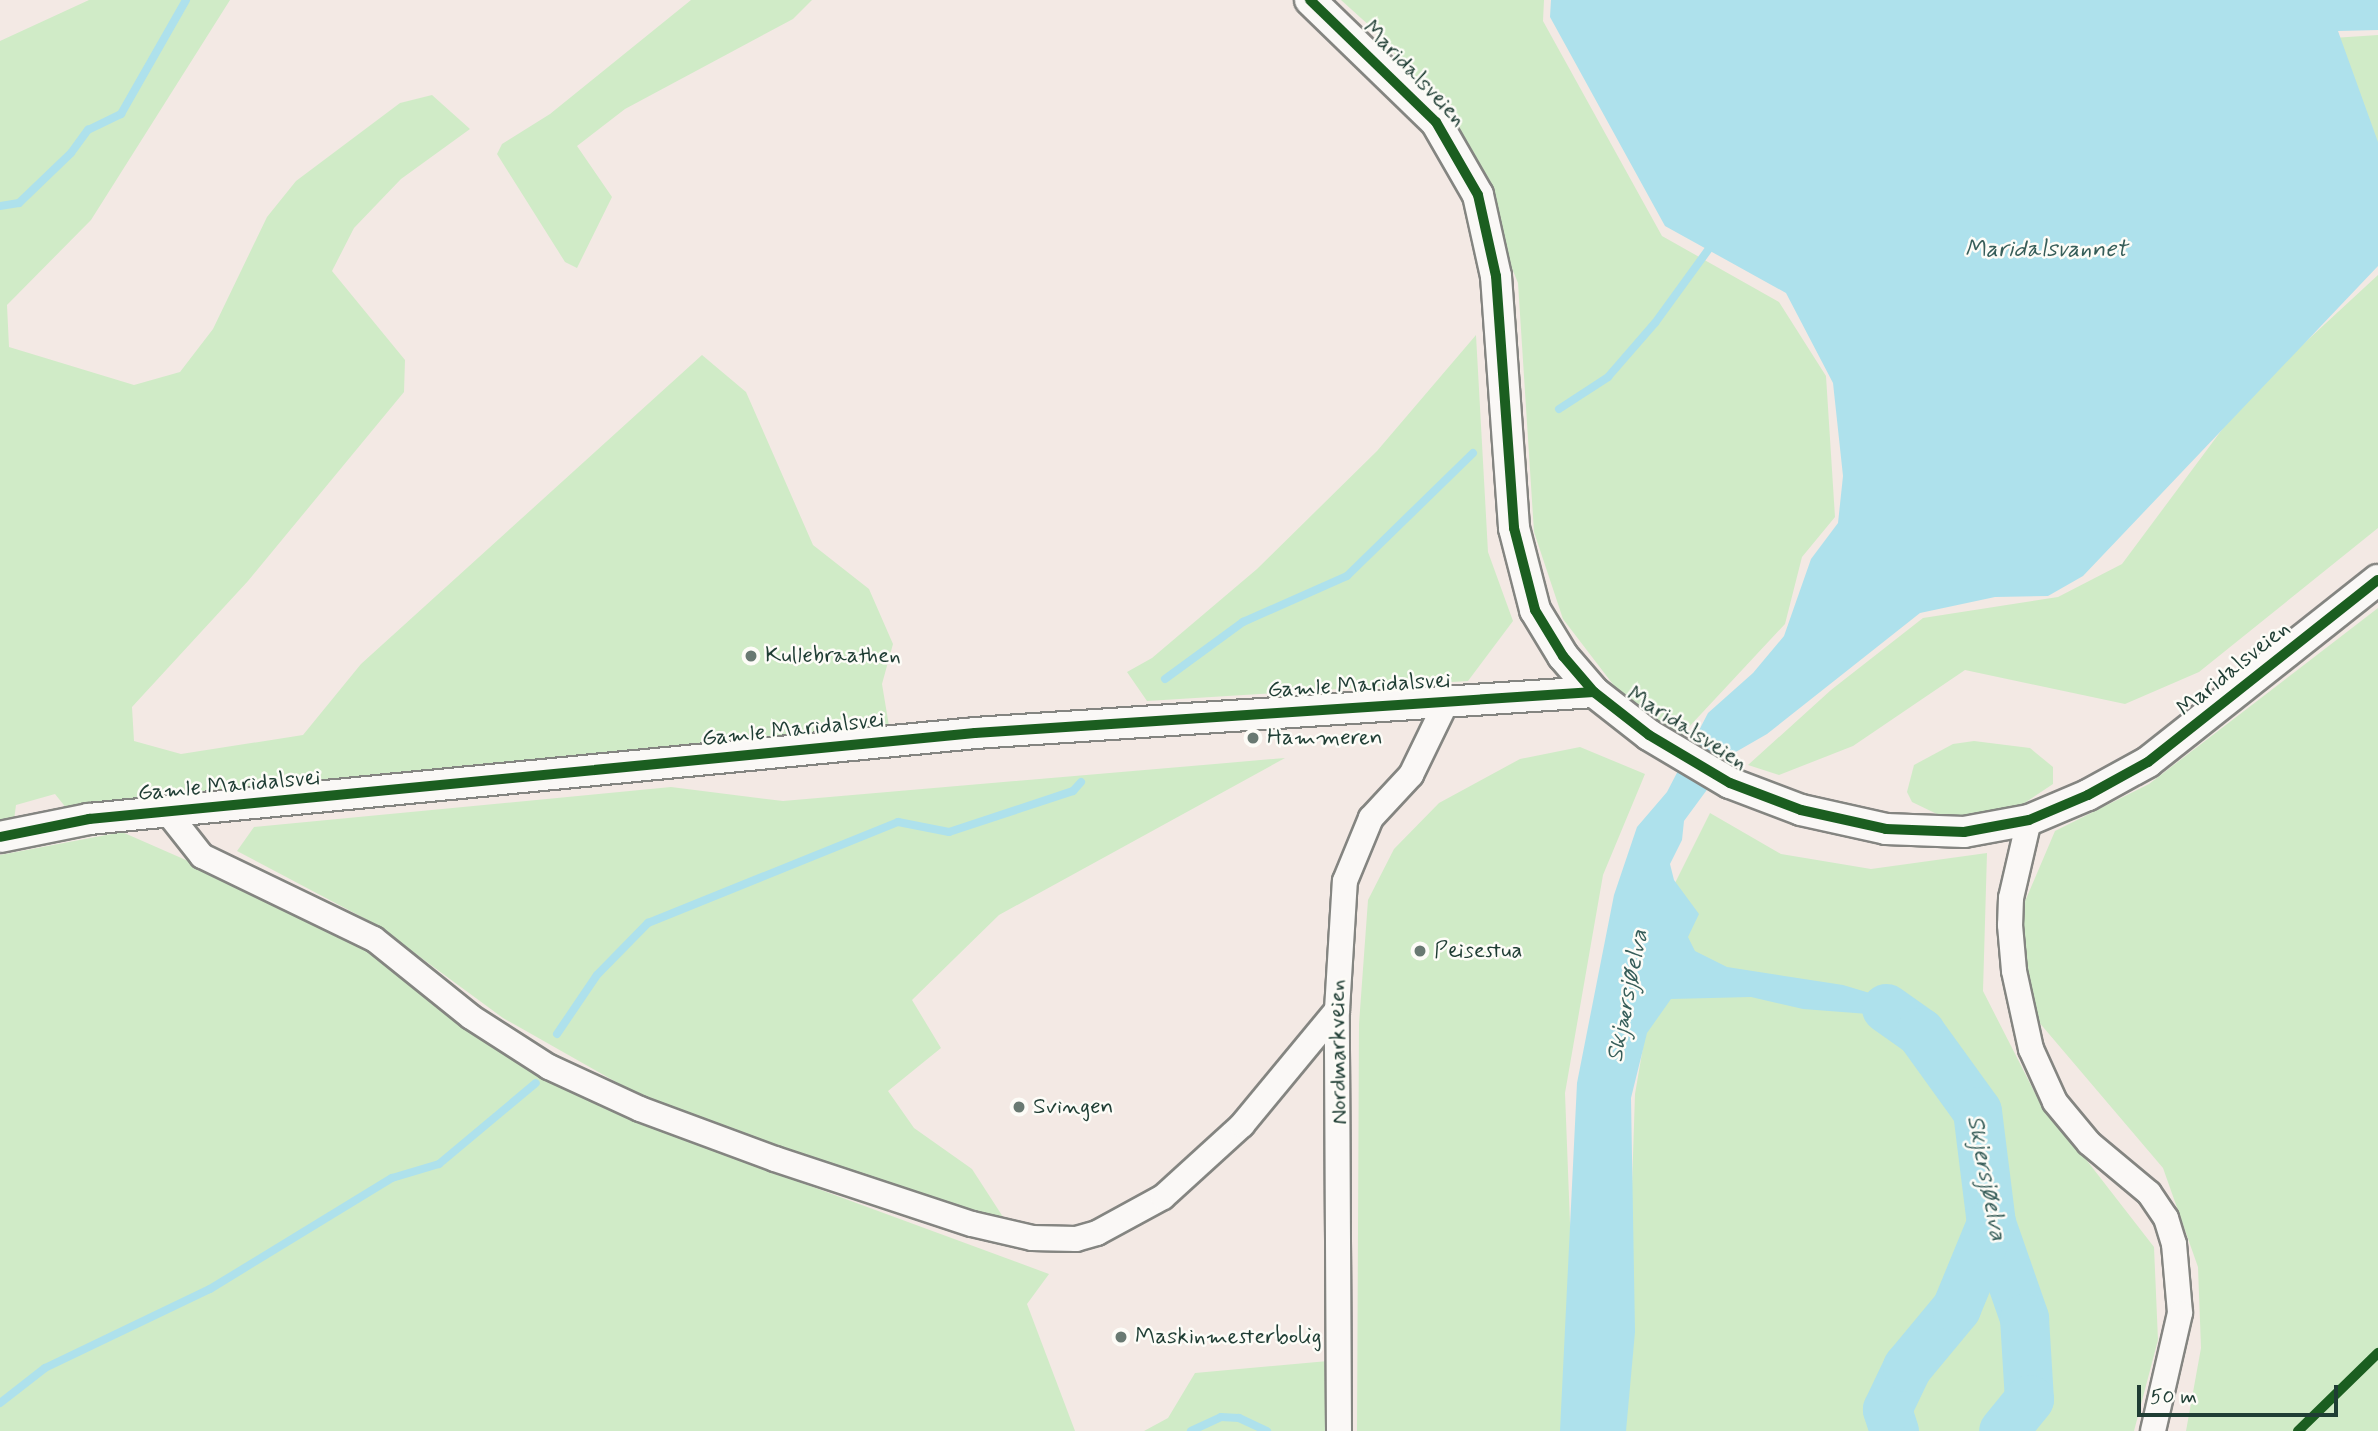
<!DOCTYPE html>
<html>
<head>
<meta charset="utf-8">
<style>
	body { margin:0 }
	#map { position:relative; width:2378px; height:1431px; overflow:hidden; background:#f3e9e4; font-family:Mynerve,sans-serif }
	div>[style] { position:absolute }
	.green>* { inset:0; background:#d0ebc7 }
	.water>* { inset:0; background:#aee1ec }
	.stream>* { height:8px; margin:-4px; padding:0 4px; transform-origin:4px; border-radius:4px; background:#aee1ec }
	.river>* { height:49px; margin:-24.5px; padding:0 24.5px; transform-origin:24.5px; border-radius:24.5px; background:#aee1ec }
	.roads { filter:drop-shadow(2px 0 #848581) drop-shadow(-2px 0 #848581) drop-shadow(0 2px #848581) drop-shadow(0 -2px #848581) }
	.minor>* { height:24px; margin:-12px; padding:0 12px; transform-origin:12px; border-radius:12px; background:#faf8f6 }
	.tertiary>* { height:30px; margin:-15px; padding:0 15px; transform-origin:15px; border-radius:15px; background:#faf8f6 }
	.cycleway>* { height:10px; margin:-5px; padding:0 5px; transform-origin:5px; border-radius:5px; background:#1b5e20 }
	.dots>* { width:19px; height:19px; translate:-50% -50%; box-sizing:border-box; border:4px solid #fdfcf7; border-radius:50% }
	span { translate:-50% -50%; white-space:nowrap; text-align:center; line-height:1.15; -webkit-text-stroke:5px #fdfcf7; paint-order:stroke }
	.street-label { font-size:23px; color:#1f3d34 }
	.poi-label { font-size:23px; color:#1f3d34 }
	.left { translate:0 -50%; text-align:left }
	.water-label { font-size:24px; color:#365d59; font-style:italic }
	.scale { position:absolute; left:2137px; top:1385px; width:201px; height:32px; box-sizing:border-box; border:4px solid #1f3d34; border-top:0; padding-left:9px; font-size:21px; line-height:24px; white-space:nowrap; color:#1f3d34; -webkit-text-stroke:5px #fdfcf7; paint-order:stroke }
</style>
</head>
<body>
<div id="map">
	<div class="green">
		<div style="clip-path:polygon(89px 0,230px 0,91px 220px,7px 305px,9px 347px,134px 385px,180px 372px,213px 329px,267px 217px,296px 181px,400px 103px,432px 95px,470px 129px,401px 179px,354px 228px,332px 271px,405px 360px,404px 392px,248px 581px,132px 707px,134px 741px,181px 754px,303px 735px,361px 664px,702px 355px,746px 392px,813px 545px,869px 589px,893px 644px,882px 684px,890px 732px,71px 814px,55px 794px,16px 805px,11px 843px,0 848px,0 41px)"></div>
		<div style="clip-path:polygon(691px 0,812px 0,793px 19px,625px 109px,577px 146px,612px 197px,577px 268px,565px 262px,497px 154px,502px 144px,550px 114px)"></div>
		<div style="clip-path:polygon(1341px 0,1544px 0,1543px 21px,1662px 236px,1779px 302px,1826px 376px,1835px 517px,1802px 557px,1785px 624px,1674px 743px,1615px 687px,1563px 619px,1534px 532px,1518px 283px,1450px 118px,1372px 28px)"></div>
		<div style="clip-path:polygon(2378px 35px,2378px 149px,2333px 38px)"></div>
		<div style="clip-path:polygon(2378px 275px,2378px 528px,2199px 672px,2125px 704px,1965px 670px,1853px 746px,1779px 775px,1748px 765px,1831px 690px,1923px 618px,2058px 597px,2122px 564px,2247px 396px)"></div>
		<div style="clip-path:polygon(1476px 335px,1488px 552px,1513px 621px,1468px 681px,1147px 701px,1127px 672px,1152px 658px,1257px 569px,1377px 451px)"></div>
		<div style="clip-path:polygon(2378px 608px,2378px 1431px,2186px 1431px,2201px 1348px,2198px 1267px,2163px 1168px,2015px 994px,2023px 906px,2055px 831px,2149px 784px)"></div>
		<div style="clip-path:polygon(1974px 741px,2030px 748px,2053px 767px,2053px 784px,2020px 806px,1966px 815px,1939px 815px,1912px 802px,1907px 792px,1914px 765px,1953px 744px)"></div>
		<div style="clip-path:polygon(1580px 747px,1645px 774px,1603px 875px,1565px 1093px,1578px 1431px,1357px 1431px,1359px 1024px,1368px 900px,1394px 849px,1439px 803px,1520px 759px)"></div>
		<div style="clip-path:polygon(1285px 758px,999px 915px,912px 1000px,941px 1048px,888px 1091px,914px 1128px,972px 1169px,1005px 1220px,970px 1220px,646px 1099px,503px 1018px,375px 924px,237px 851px,254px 827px,671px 787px,783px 801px)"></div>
		<div style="clip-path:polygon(1710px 813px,1781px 854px,1871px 869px,1987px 853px,1983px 991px,2036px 1095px,2154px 1247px,2158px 1340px,2134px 1431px,1624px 1431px,1635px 1094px,1669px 895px)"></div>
		<div style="clip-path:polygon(122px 832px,359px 936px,577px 1091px,626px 1118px,1049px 1274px,1027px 1304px,1075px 1431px,0 1431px,0 855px)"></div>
		<div style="clip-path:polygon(1328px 1361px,1328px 1431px,1144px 1431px,1168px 1418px,1195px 1373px)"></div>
	</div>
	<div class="water">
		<div style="clip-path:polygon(1551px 0,2378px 0,2378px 30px,2338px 31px,2378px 142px,2378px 266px,2083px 576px,2048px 596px,1995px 597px,1920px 613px,1767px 734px,1734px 753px,1684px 821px,1682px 840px,1670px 864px,1674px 880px,1699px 914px,1688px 937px,1695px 951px,1727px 967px,1843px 985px,1903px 1003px,1946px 1042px,1929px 1058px,1881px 1015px,1803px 1009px,1751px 997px,1671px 999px,1647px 1033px,1631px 1098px,1635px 1332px,1626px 1431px,1560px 1431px,1577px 1083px,1614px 895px,1637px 827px,1667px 792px,1708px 713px,1753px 673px,1784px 636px,1811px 559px,1838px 523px,1843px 476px,1833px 383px,1786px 293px,1665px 226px,1550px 17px)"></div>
	</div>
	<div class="stream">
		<div style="left:0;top:206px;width:19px;rotate:-9deg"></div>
		<div style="left:19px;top:203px;width:72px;rotate:-43.9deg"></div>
		<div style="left:71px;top:153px;width:29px;rotate:-54deg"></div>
		<div style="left:88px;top:130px;width:37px;rotate:-26deg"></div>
		<div style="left:121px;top:114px;width:131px;rotate:-60.3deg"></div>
		<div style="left:1559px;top:409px;width:59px;rotate:-33.1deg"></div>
		<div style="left:1608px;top:377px;width:72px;rotate:-49deg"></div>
		<div style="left:1655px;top:323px;width:90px;rotate:-54deg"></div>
		<div style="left:1165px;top:679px;width:97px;rotate:-36.2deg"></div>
		<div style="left:1243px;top:622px;width:114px;rotate:-23.9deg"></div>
		<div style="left:1347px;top:576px;width:176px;rotate:-44.3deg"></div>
		<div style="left:557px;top:1034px;width:71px;rotate:-55.9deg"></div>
		<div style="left:597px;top:975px;width:73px;rotate:-45.6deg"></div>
		<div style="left:648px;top:923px;width:270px;rotate:-22deg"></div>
		<div style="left:898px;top:822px;width:52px;rotate:11.1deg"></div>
		<div style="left:949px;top:832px;width:131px;rotate:-18.3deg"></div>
		<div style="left:1073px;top:791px;width:12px;rotate:-48deg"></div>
		<div style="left:0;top:1403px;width:57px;rotate:-37.9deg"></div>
		<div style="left:45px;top:1368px;width:183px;rotate:-25.6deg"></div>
		<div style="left:210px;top:1289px;width:213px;rotate:-31.4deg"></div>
		<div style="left:392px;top:1178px;width:49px;rotate:-16.6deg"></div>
		<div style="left:439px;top:1164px;width:126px;rotate:-39.9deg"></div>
		<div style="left:1191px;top:1431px;width:33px;rotate:-25deg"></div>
		<div style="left:1221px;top:1417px;width:18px;rotate:3deg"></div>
		<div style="left:1239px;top:1418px;width:31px;rotate:25deg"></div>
	</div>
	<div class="river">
		<div style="left:1886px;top:1008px;width:42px;rotate:35.2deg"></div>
		<div style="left:1920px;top:1032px;width:97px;rotate:54.2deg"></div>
		<div style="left:1977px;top:1111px;width:113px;rotate:82.9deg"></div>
		<div style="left:1991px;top:1223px;width:101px;rotate:70.8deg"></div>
		<div style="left:2024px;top:1318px;width:81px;rotate:86.5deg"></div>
		<div style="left:2029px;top:1399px;width:41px;rotate:129.1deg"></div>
		<div style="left:1894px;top:1431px;width:23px;rotate:-108deg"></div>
		<div style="left:1887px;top:1409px;width:47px;rotate:-64.5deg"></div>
		<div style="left:1907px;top:1367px;width:77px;rotate:-50.3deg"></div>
		<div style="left:1956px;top:1308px;width:92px;rotate:-67.6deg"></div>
	</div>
	<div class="roads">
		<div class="minor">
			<div style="left:168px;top:813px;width:55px;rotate:51.7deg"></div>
			<div style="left:202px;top:856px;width:191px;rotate:25.8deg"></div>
			<div style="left:374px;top:939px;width:124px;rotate:38.8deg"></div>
			<div style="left:471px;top:1017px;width:93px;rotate:32.7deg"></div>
			<div style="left:549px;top:1067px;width:100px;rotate:24.8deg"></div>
			<div style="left:640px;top:1109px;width:144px;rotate:20.3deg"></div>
			<div style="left:775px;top:1159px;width:207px;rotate:18.3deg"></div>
			<div style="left:972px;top:1224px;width:62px;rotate:13.1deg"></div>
			<div style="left:1032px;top:1238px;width:44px;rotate:1.3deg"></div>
			<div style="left:1076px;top:1239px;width:22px;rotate:-16deg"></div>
			<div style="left:1097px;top:1233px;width:75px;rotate:-28.6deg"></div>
			<div style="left:1163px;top:1197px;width:107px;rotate:-42.3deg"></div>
			<div style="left:1242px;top:1125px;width:149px;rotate:-50.4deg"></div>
			<div style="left:2029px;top:820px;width:80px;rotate:103deg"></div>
			<div style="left:2011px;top:898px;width:27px;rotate:92deg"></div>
			<div style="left:2010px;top:925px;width:46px;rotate:85deg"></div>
			<div style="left:2014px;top:971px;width:80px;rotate:77.7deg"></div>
			<div style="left:2031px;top:1049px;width:58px;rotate:65.6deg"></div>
			<div style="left:2055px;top:1102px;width:53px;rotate:50.3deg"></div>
			<div style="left:2089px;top:1143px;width:78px;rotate:39.8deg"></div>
			<div style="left:2149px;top:1193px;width:30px;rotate:56deg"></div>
			<div style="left:2166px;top:1218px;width:27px;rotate:73deg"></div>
			<div style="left:2174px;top:1244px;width:69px;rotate:85deg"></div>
			<div style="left:2180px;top:1313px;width:121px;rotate:102.9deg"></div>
			<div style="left:1339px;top:1431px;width:421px;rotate:-90.3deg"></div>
			<div style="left:1337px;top:1010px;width:129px;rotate:-86.5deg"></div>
			<div style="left:1345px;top:881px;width:68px;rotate:-67.6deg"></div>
			<div style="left:1371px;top:818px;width:59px;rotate:-47.1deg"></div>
			<div style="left:1411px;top:775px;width:80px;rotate:-64.1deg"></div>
		</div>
		<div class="tertiary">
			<div style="left:1310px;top:0;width:175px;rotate:44.1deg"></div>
			<div style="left:1436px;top:122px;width:84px;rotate:60.1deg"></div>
			<div style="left:1478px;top:195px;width:83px;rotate:77.5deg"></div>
			<div style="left:1496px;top:276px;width:253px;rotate:85.9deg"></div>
			<div style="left:1514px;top:528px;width:85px;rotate:75.6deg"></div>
			<div style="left:1535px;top:610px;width:54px;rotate:58.7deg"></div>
			<div style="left:1563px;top:656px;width:48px;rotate:49.3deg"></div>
			<div style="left:1594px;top:692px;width:70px;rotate:38deg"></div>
			<div style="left:1649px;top:735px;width:94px;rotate:30.7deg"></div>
			<div style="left:1730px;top:783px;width:76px;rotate:20.8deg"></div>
			<div style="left:1801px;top:810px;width:87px;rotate:12.6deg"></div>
			<div style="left:1886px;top:829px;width:78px;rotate:2.2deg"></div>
			<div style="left:1964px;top:832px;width:66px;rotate:-10.5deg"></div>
			<div style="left:2029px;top:820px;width:64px;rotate:-23deg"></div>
			<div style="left:2088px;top:795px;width:68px;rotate:-28.8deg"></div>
			<div style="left:2148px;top:762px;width:293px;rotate:-38.4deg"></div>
			<div style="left:0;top:837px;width:91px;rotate:-11.4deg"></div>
			<div style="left:89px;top:819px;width:890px;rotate:-5.54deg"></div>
			<div style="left:975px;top:733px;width:620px;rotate:-3.79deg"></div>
		</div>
	</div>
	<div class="cycleway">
		<div style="left:1310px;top:0;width:175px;rotate:44.1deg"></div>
		<div style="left:1436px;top:122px;width:84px;rotate:60.1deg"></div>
		<div style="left:1478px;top:195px;width:83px;rotate:77.5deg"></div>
		<div style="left:1496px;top:276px;width:253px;rotate:85.9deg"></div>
		<div style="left:1514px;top:528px;width:85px;rotate:75.6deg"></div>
		<div style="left:1535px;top:610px;width:54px;rotate:58.7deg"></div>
		<div style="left:1563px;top:656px;width:48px;rotate:49.3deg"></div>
		<div style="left:1594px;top:692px;width:70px;rotate:38deg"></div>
		<div style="left:1649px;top:735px;width:94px;rotate:30.7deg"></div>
		<div style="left:1730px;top:783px;width:76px;rotate:20.8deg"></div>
		<div style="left:1801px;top:810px;width:87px;rotate:12.6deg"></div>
		<div style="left:1886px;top:829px;width:78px;rotate:2.2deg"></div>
		<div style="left:1964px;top:832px;width:66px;rotate:-10.5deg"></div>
		<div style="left:2029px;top:820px;width:64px;rotate:-23deg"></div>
		<div style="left:2088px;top:795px;width:68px;rotate:-28.8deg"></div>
		<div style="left:2148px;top:762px;width:293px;rotate:-38.4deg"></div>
		<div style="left:0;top:837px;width:91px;rotate:-11.4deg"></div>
		<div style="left:89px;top:819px;width:890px;rotate:-5.54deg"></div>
		<div style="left:975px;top:733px;width:620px;rotate:-3.79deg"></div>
		<div style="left:2298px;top:1431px;width:112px;rotate:-44.3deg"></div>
	</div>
	<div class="dots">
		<div style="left:751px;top:656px;background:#697972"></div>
		<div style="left:1253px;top:738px;background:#697972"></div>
		<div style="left:1420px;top:951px;background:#697972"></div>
		<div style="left:1019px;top:1107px;background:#697972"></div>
		<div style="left:1121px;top:1337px;background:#697972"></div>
	</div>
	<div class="street-label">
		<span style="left:1414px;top:74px;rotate:46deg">Maridalsveien</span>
		<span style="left:2234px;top:669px;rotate:-39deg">Maridalsveien</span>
		<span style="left:1359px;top:686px;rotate:-3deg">Gamle Maridalsvei</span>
		<span style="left:1687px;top:729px;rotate:32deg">Maridalsveien</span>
		<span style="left:793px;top:730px;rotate:-6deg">Gamle Maridalsvei</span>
		<span style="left:229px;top:786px;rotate:-5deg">Gamle Maridalsvei</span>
		<span style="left:1339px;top:1052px;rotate:-91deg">Nordmarkveien</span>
	</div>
	<div class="poi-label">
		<span class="left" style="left:765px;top:656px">Kullebraathen</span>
		<span class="left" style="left:1267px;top:738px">Hammeren</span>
		<span class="left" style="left:1434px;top:951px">Peisestua</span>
		<span class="left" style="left:1033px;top:1107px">Svingen</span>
		<span class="left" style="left:1135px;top:1337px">Maskinmesterbolig</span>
	</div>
	<div class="water-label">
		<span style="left:2046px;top:250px">Maridalsvannet</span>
		<span style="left:1628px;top:996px;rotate:-79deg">Skjærsjøelva</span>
		<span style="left:1986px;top:1178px;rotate:79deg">Skjersjøelva</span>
	</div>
	<div class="scale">50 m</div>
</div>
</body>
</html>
